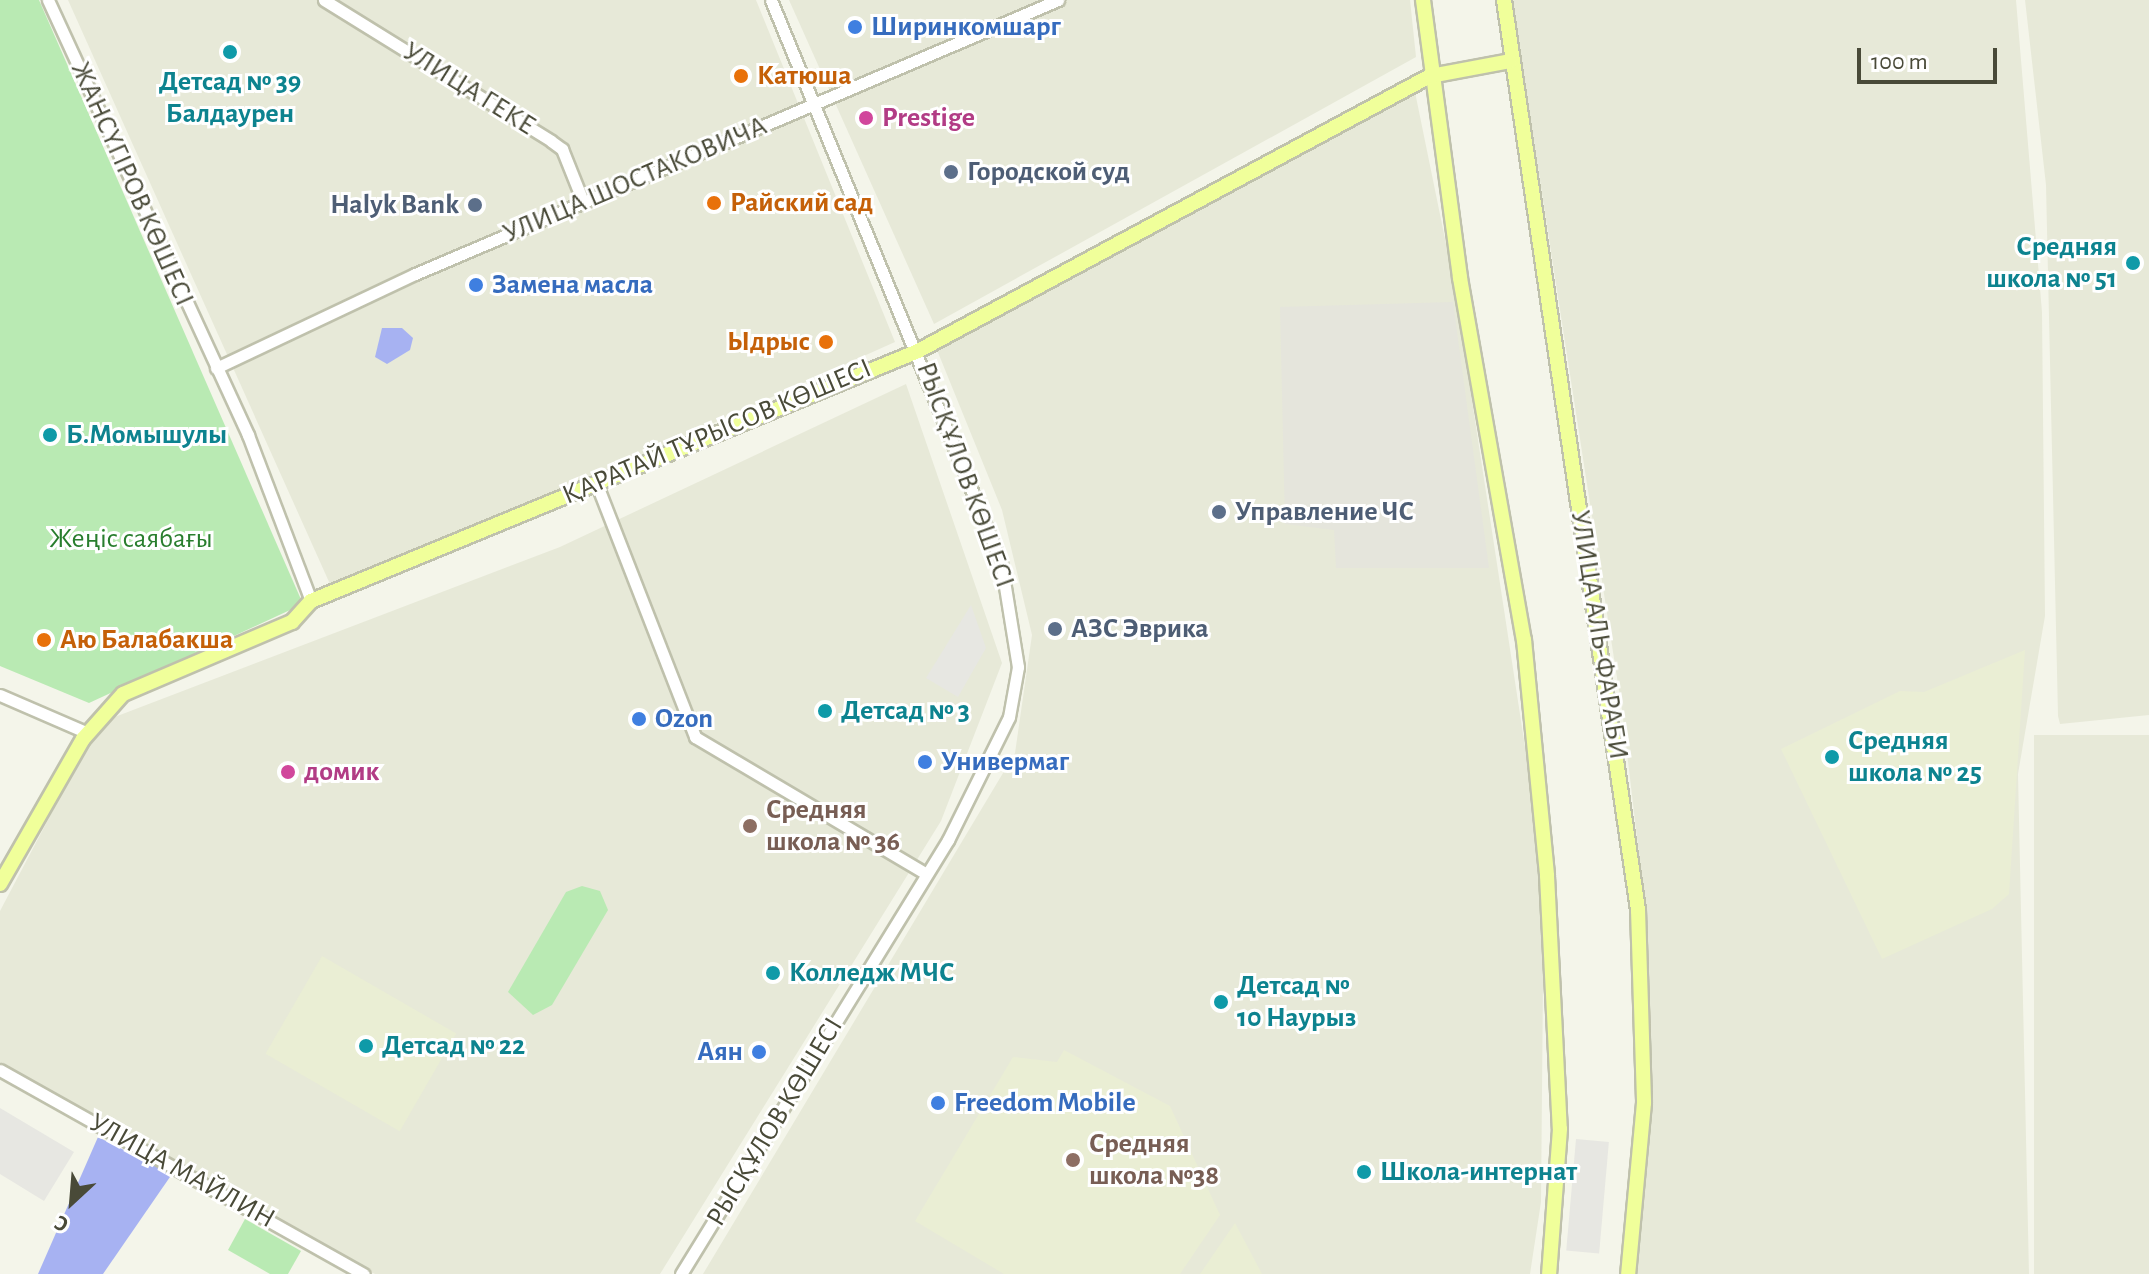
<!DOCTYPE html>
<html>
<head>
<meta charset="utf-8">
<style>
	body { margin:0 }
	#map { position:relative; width:2149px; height:1274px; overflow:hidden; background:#f4f5ea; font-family:"Alegreya Sans",sans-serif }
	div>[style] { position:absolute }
	.residential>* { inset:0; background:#e7e9d8; transform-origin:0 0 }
	.industrial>* { inset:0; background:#e5e5dc }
	.education>* { inset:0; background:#eaeed4; transform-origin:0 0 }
	.green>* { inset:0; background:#b9eab3 }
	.parking>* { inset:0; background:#e7e7e2; transform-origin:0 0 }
	.water>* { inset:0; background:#a7b2f2 }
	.roads { filter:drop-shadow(2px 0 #bfc1ac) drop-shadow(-2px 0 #bfc1ac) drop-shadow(0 2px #bfc1ac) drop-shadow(0 -2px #bfc1ac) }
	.minor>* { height:11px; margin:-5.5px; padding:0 5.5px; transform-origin:5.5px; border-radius:5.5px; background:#fff }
	.major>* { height:14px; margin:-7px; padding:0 7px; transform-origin:7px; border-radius:7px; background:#f0ff9a }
	.dots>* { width:22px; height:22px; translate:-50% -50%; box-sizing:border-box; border:4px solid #fff; border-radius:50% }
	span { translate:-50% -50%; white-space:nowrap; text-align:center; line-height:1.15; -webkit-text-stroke:6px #fff; paint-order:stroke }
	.shop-label { font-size:28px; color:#366cbe; font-weight:700 }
	.left { translate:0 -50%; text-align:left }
	.right { translate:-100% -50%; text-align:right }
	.food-label { font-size:28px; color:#c56008; font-weight:700 }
	.culture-label { font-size:28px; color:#0d838f; font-weight:700 }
	.street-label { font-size:28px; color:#494a38 }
	.hotel-label { font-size:28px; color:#b23c85; font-weight:700 }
	.service-label { font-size:28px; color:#4e5e75; font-weight:700 }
	.park-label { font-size:28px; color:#297e2e }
	.education-label { font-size:28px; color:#785e54; font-weight:700 }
	.north { position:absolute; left:32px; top:1162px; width:80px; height:80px; -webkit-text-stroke:6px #fff; paint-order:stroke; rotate:206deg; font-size:22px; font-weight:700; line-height:32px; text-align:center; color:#494a38 }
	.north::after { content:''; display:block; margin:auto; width:28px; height:36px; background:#494a38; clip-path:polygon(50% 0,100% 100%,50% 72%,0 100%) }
	.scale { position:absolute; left:1857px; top:48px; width:140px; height:36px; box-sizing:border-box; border:4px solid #494a38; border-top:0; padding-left:10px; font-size:24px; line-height:28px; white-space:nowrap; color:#494a38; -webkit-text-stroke:6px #fff; paint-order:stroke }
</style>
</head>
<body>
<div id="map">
	<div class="residential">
		<div style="clip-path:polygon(68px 0,756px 0,895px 342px,334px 593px)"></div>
		<div style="clip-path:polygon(789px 0,1410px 0,1416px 57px,934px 324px)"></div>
		<div style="clip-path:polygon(1512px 0,2016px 0,2042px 312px,2045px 616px,2018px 774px,2029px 1274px,1637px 1274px,1652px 1084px,1645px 906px,1622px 710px)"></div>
		<div style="clip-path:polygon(2025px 0,2149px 0,2149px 715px,2060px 724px,2058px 716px,2046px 185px)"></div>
		<div style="clip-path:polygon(1415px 92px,1454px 283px,1544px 871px,1541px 1202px,1530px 1274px,703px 1274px,1015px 753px,1032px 635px,1002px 510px,937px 350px)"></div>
		<div style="clip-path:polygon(906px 384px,1002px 663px,941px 821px,660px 1274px,375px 1274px,0 1066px,0 911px,99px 723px,560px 547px)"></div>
		<div style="left:2149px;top:735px;width:539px;height:115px;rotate:90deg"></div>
	</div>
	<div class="industrial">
		<div style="clip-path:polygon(1453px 302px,1489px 568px,1336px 568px,1334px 530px,1285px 524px,1280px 307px)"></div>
	</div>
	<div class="education">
		<div style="clip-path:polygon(2025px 650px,2009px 894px,1992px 909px,1882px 959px,1781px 749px,1900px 691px,1924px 692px)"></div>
		<div style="left:322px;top:956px;width:155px;height:113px;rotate:30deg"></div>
		<div style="clip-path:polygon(1064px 1050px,1170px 1106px,1220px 1215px,1180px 1274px,1004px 1274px,915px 1221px,1013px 1057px,1057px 1062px)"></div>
		<div style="clip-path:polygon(1235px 1223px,1262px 1274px,1200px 1274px)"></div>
	</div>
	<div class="green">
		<div style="clip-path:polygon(0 0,39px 0,303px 604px,89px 703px,0 666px)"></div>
		<div style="clip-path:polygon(582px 886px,600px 891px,608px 910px,552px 1005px,533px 1015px,508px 992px,566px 892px)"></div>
		<div style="clip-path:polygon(245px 1219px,301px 1251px,288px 1274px,270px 1274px,228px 1250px)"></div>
	</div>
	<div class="parking">
		<div style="clip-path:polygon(971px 605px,986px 648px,958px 697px,926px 678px)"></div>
		<div style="clip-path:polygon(0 1108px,74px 1152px,44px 1201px,0 1174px)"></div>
		<div style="left:1576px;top:1139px;width:33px;height:112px;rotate:5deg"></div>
	</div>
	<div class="water">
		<div style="clip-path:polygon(382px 328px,402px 328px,413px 338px,410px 350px,387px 364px,375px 357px)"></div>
		<div style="clip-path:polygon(98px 1137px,172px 1174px,103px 1274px,38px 1274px)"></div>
	</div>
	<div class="roads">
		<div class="minor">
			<div style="left:48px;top:0;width:479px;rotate:65.3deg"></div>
			<div style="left:248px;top:435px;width:178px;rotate:69.2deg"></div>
			<div style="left:324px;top:0;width:267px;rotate:31.8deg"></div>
			<div style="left:551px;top:141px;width:14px;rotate:36deg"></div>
			<div style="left:562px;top:149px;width:59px;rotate:68.2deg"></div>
			<div style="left:216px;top:368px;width:220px;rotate:-25.3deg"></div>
			<div style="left:415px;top:274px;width:699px;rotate:-23.08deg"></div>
			<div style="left:597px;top:485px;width:270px;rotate:68.7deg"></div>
			<div style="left:695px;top:737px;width:269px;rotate:30.6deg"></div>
			<div style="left:0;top:695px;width:96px;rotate:23.4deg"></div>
			<div style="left:0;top:1070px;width:417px;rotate:29.3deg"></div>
			<div style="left:681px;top:1274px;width:510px;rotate:-58.4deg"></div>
			<div style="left:948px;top:840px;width:137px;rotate:-63.6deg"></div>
			<div style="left:1009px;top:717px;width:51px;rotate:-79.8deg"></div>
			<div style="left:1018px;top:667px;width:106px;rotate:-99.2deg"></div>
			<div style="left:1001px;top:562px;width:607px;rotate:-112.26deg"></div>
		</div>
		<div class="major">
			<div style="left:1423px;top:0;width:280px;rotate:82.4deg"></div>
			<div style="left:1460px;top:278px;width:368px;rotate:80deg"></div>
			<div style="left:1524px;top:640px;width:237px;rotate:84.4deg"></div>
			<div style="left:1547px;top:876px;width:253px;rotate:87.1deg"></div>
			<div style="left:1560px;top:1129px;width:145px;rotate:94.3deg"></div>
			<div style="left:1504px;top:0;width:920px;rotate:81.62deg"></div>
			<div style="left:1638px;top:910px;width:193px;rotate:88.2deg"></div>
			<div style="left:1644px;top:1103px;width:172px;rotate:95.3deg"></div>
			<div style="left:0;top:884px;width:167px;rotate:-60.2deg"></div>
			<div style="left:83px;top:739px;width:60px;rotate:-48.4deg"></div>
			<div style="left:123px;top:694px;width:184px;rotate:-23.1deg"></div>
			<div style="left:292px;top:622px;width:28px;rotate:-48deg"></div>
			<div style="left:311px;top:601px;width:656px;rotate:-22.38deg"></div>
			<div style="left:918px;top:351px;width:581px;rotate:-28.24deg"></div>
			<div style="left:1430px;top:76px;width:81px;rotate:-10.6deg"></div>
		</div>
	</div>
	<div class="dots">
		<div style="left:855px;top:27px;background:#3f7fe0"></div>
		<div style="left:230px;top:52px;background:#0f9aa8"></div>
		<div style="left:741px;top:76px;background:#e8710a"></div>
		<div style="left:866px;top:118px;background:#d1479c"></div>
		<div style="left:951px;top:172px;background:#5c6f8a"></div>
		<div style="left:714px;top:203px;background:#e8710a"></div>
		<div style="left:475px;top:205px;background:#5c6f8a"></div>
		<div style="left:2133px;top:263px;background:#0f9aa8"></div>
		<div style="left:476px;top:285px;background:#3f7fe0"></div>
		<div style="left:826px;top:342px;background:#e8710a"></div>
		<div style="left:50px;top:435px;background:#0f9aa8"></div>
		<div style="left:1219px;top:512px;background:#5c6f8a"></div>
		<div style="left:1055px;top:629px;background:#5c6f8a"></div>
		<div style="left:44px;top:640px;background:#e8710a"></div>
		<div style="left:825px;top:711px;background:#0f9aa8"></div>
		<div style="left:639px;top:719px;background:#3f7fe0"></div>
		<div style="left:1832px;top:757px;background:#0f9aa8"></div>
		<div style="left:925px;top:762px;background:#3f7fe0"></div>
		<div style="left:288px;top:772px;background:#d1479c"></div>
		<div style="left:750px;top:826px;background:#8d6e63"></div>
		<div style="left:773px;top:973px;background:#0f9aa8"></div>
		<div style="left:1221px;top:1002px;background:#0f9aa8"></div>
		<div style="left:366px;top:1046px;background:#0f9aa8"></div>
		<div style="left:759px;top:1052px;background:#3f7fe0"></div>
		<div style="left:938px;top:1103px;background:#3f7fe0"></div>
		<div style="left:1073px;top:1160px;background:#8d6e63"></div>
		<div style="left:1364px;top:1172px;background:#0f9aa8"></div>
	</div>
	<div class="shop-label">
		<span class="left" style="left:871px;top:27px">Ширинкомшарг</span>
		<span class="left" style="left:492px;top:285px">Замена масла</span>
		<span class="left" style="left:655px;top:719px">Ozon</span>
		<span class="left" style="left:941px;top:762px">Универмаг</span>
		<span class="right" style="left:743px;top:1052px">Аян</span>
		<span class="left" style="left:954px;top:1103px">Freedom Mobile</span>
	</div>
	<div class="food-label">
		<span class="left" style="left:757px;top:76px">Катюша</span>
		<span class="left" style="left:730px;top:203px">Райский сад</span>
		<span class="right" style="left:810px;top:342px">Ыдрыс</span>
		<span class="left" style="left:60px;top:640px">Аю Балабакша</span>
	</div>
	<div class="culture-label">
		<span style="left:230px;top:98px">Детсад № 39<br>Балдаурен</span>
		<span class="right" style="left:2117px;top:263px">Средняя<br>школа № 51</span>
		<span class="left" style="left:66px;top:435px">Б.Момышулы</span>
		<span class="left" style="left:841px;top:711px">Детсад № 3</span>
		<span class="left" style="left:1848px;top:757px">Средняя<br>школа № 25</span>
		<span class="left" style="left:789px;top:973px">Колледж МЧС</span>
		<span class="left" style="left:1237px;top:1002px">Детсад №<br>10 Наурыз</span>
		<span class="left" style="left:382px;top:1046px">Детсад № 22</span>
		<span class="left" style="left:1380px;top:1172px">Школа-интернат</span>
	</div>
	<div class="street-label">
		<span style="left:469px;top:89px;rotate:32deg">УЛИЦА ГЕКЕ</span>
		<span style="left:635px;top:180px;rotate:-23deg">УЛИЦА ШОСТАКОВИЧА</span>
		<span style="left:132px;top:184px;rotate:66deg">ЖАНСҮГІРОВ КӨШЕСІ</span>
		<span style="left:717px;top:432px;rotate:-23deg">ҚАРАТАЙ ТҰРЫСОВ КӨШЕСІ</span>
		<span style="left:965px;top:475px;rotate:70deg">РЫСҚҰЛОВ КӨШЕСІ</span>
		<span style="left:1599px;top:635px;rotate:81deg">УЛИЦА АЛЬ-ФАРАБИ</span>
		<span style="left:775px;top:1122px;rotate:-59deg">РЫСҚҰЛОВ КӨШЕСІ</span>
		<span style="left:182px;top:1171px;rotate:29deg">УЛИЦА МАЙЛИН</span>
	</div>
	<div class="hotel-label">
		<span class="left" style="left:882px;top:118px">Prestige</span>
		<span class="left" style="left:304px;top:772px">домик</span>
	</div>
	<div class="service-label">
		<span class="left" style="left:967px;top:172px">Городской суд</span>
		<span class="right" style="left:459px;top:205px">Halyk Bank</span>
		<span class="left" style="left:1235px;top:512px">Управление ЧС</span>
		<span class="left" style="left:1071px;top:629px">АЗС Эврика</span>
	</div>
	<div class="park-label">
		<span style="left:131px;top:539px">Жеңіс саябағы</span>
	</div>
	<div class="education-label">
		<span class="left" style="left:766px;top:826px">Средняя<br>школа № 36</span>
		<span class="left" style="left:1089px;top:1160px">Средняя<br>школа №38</span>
	</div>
	<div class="north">С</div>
	<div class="scale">100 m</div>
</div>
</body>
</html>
